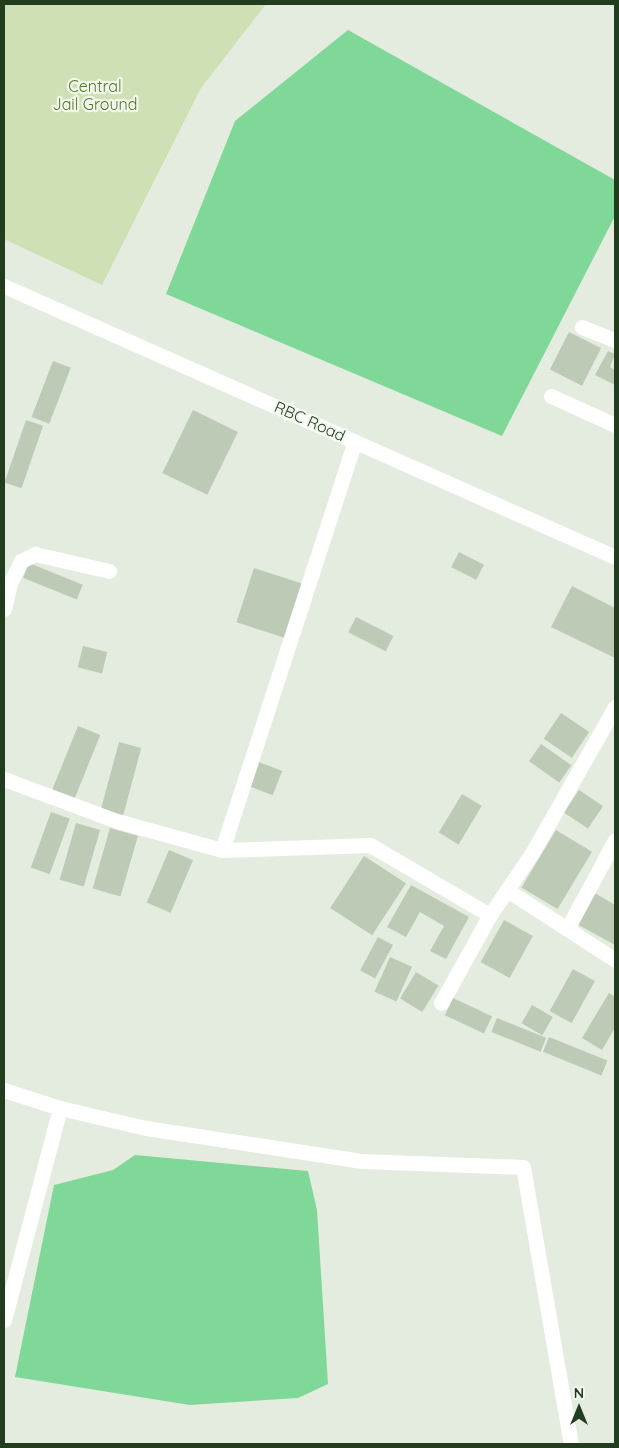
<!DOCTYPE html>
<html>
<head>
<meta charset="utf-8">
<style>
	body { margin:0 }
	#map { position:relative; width:619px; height:1448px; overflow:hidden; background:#e3ecde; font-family:Quicksand,sans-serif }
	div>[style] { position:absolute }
	.green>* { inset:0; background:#cfe0b4 }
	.water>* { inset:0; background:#7fd897 }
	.building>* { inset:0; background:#bccab6; transform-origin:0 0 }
	.minor>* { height:15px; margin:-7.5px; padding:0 7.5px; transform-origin:7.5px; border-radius:7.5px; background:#fff }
	.tertiary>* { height:15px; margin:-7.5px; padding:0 7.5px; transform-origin:7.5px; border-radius:7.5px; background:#fff }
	span { translate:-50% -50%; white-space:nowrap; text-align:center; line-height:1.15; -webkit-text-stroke:4.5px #f2f8ef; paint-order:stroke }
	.park-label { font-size:16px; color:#4e7923 }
	.street-label { font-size:16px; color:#223d1d }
	.frame { position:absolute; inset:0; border:5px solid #223d1d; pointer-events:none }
	.north { position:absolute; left:554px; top:1383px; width:50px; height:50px; -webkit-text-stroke:4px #f2f8ef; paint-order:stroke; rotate:0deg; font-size:14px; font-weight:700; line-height:20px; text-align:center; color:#223d1d }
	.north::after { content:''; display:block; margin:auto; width:18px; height:22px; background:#223d1d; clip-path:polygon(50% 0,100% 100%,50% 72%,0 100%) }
</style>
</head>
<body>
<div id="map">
	<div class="green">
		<div style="clip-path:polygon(4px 4px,266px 4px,201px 88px,102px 285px,4px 239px)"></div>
	</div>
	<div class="water">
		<div style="clip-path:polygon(348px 30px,615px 180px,615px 216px,502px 436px,166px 294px,235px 121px)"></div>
		<div style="clip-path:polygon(135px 1155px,308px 1171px,317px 1210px,328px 1384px,298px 1398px,190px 1405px,15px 1377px,54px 1185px,113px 1170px)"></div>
	</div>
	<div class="building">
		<div style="left:569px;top:332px;width:36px;height:42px;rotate:27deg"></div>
		<div style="clip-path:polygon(608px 351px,615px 354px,610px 367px,615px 370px,615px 385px,595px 375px)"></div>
		<div style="left:53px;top:361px;width:19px;height:60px;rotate:21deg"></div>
		<div style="left:193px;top:410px;width:50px;height:70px;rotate:26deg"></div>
		<div style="left:26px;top:420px;width:18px;height:66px;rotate:19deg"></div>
		<div style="left:459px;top:552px;width:28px;height:17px;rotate:27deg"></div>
		<div style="left:29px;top:563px;width:58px;height:16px;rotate:22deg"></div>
		<div style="left:254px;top:568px;width:52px;height:57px;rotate:18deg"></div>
		<div style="clip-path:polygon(572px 586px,615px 608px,615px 658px,551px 627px)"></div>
		<div style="left:356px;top:617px;width:42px;height:17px;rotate:27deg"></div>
		<div style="left:83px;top:646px;width:25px;height:22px;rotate:14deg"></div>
		<div style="left:561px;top:713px;width:34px;height:31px;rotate:34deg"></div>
		<div style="left:78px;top:726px;width:24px;height:69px;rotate:22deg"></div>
		<div style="left:119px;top:742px;width:23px;height:70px;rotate:15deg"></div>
		<div style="left:541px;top:744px;width:37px;height:21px;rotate:35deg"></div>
		<div style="left:256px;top:761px;width:28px;height:26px;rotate:21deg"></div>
		<div style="left:579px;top:790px;width:29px;height:27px;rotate:34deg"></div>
		<div style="left:462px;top:794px;width:23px;height:45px;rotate:31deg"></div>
		<div style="left:51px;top:812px;width:20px;height:59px;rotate:20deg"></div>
		<div style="left:76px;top:823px;width:25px;height:59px;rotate:16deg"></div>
		<div style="left:110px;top:828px;width:29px;height:63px;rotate:16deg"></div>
		<div style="left:556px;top:830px;width:42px;height:67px;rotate:31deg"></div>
		<div style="left:169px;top:850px;width:26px;height:57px;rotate:23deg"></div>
		<div style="left:364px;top:856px;width:50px;height:62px;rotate:33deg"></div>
		<div style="clip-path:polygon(411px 885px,469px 917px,446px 959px,430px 951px,444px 926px,420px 912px,406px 937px,387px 927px)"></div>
		<div style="clip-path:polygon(593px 892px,615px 905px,615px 945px,575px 923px)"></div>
		<div style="left:504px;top:920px;width:33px;height:48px;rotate:29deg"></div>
		<div style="left:378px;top:937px;width:17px;height:38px;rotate:28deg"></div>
		<div style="left:390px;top:957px;width:24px;height:38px;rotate:24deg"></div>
		<div style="left:573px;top:969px;width:25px;height:48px;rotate:29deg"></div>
		<div style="left:416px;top:972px;width:26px;height:31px;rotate:31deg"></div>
		<div style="clip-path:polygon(609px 993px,615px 997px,615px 1028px,602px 1050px,582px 1038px)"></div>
		<div style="left:453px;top:998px;width:43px;height:19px;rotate:25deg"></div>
		<div style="left:532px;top:1005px;width:24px;height:21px;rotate:30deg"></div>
		<div style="left:497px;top:1018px;width:53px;height:15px;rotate:22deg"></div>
		<div style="left:549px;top:1037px;width:63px;height:16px;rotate:22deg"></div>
	</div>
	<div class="minor">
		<div style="left:582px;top:327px;width:35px;rotate:22deg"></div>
		<div style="left:551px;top:396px;width:70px;rotate:24.4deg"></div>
		<div style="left:4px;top:609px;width:27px;rotate:-77deg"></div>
		<div style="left:10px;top:583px;width:25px;rotate:-63deg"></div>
		<div style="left:21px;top:561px;width:16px;rotate:-27deg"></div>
		<div style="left:35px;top:554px;width:76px;rotate:12.9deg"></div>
		<div style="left:4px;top:779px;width:121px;rotate:20.4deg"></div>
		<div style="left:117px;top:821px;width:109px;rotate:15.4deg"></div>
		<div style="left:222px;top:850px;width:148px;rotate:-1.9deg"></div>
		<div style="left:370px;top:845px;width:139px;rotate:30.3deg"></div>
		<div style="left:490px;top:915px;width:75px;rotate:-55.9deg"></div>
		<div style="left:532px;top:853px;width:168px;rotate:-60.4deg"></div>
		<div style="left:222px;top:850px;width:430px;rotate:-72deg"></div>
		<div style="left:507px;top:890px;width:129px;rotate:32.9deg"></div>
		<div style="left:567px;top:929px;width:101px;rotate:-61.7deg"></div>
		<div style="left:441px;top:1003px;width:101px;rotate:-60.9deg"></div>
		<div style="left:4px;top:1090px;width:59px;rotate:17.8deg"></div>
		<div style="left:4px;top:1320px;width:219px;rotate:-75.2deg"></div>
		<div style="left:60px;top:1108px;width:88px;rotate:13.1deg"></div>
		<div style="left:146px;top:1128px;width:219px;rotate:8.7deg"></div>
		<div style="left:362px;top:1161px;width:161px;rotate:2.1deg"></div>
		<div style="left:523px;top:1167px;width:281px;rotate:80.2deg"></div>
	</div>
	<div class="tertiary">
		<div style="left:4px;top:286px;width:668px;rotate:23.92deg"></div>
	</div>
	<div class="park-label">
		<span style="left:95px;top:95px">Central<br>Jail Ground</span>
	</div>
	<div class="street-label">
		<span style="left:310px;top:421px;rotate:24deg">RBC Road</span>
	</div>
	<div class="frame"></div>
	<div class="north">N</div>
</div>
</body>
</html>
